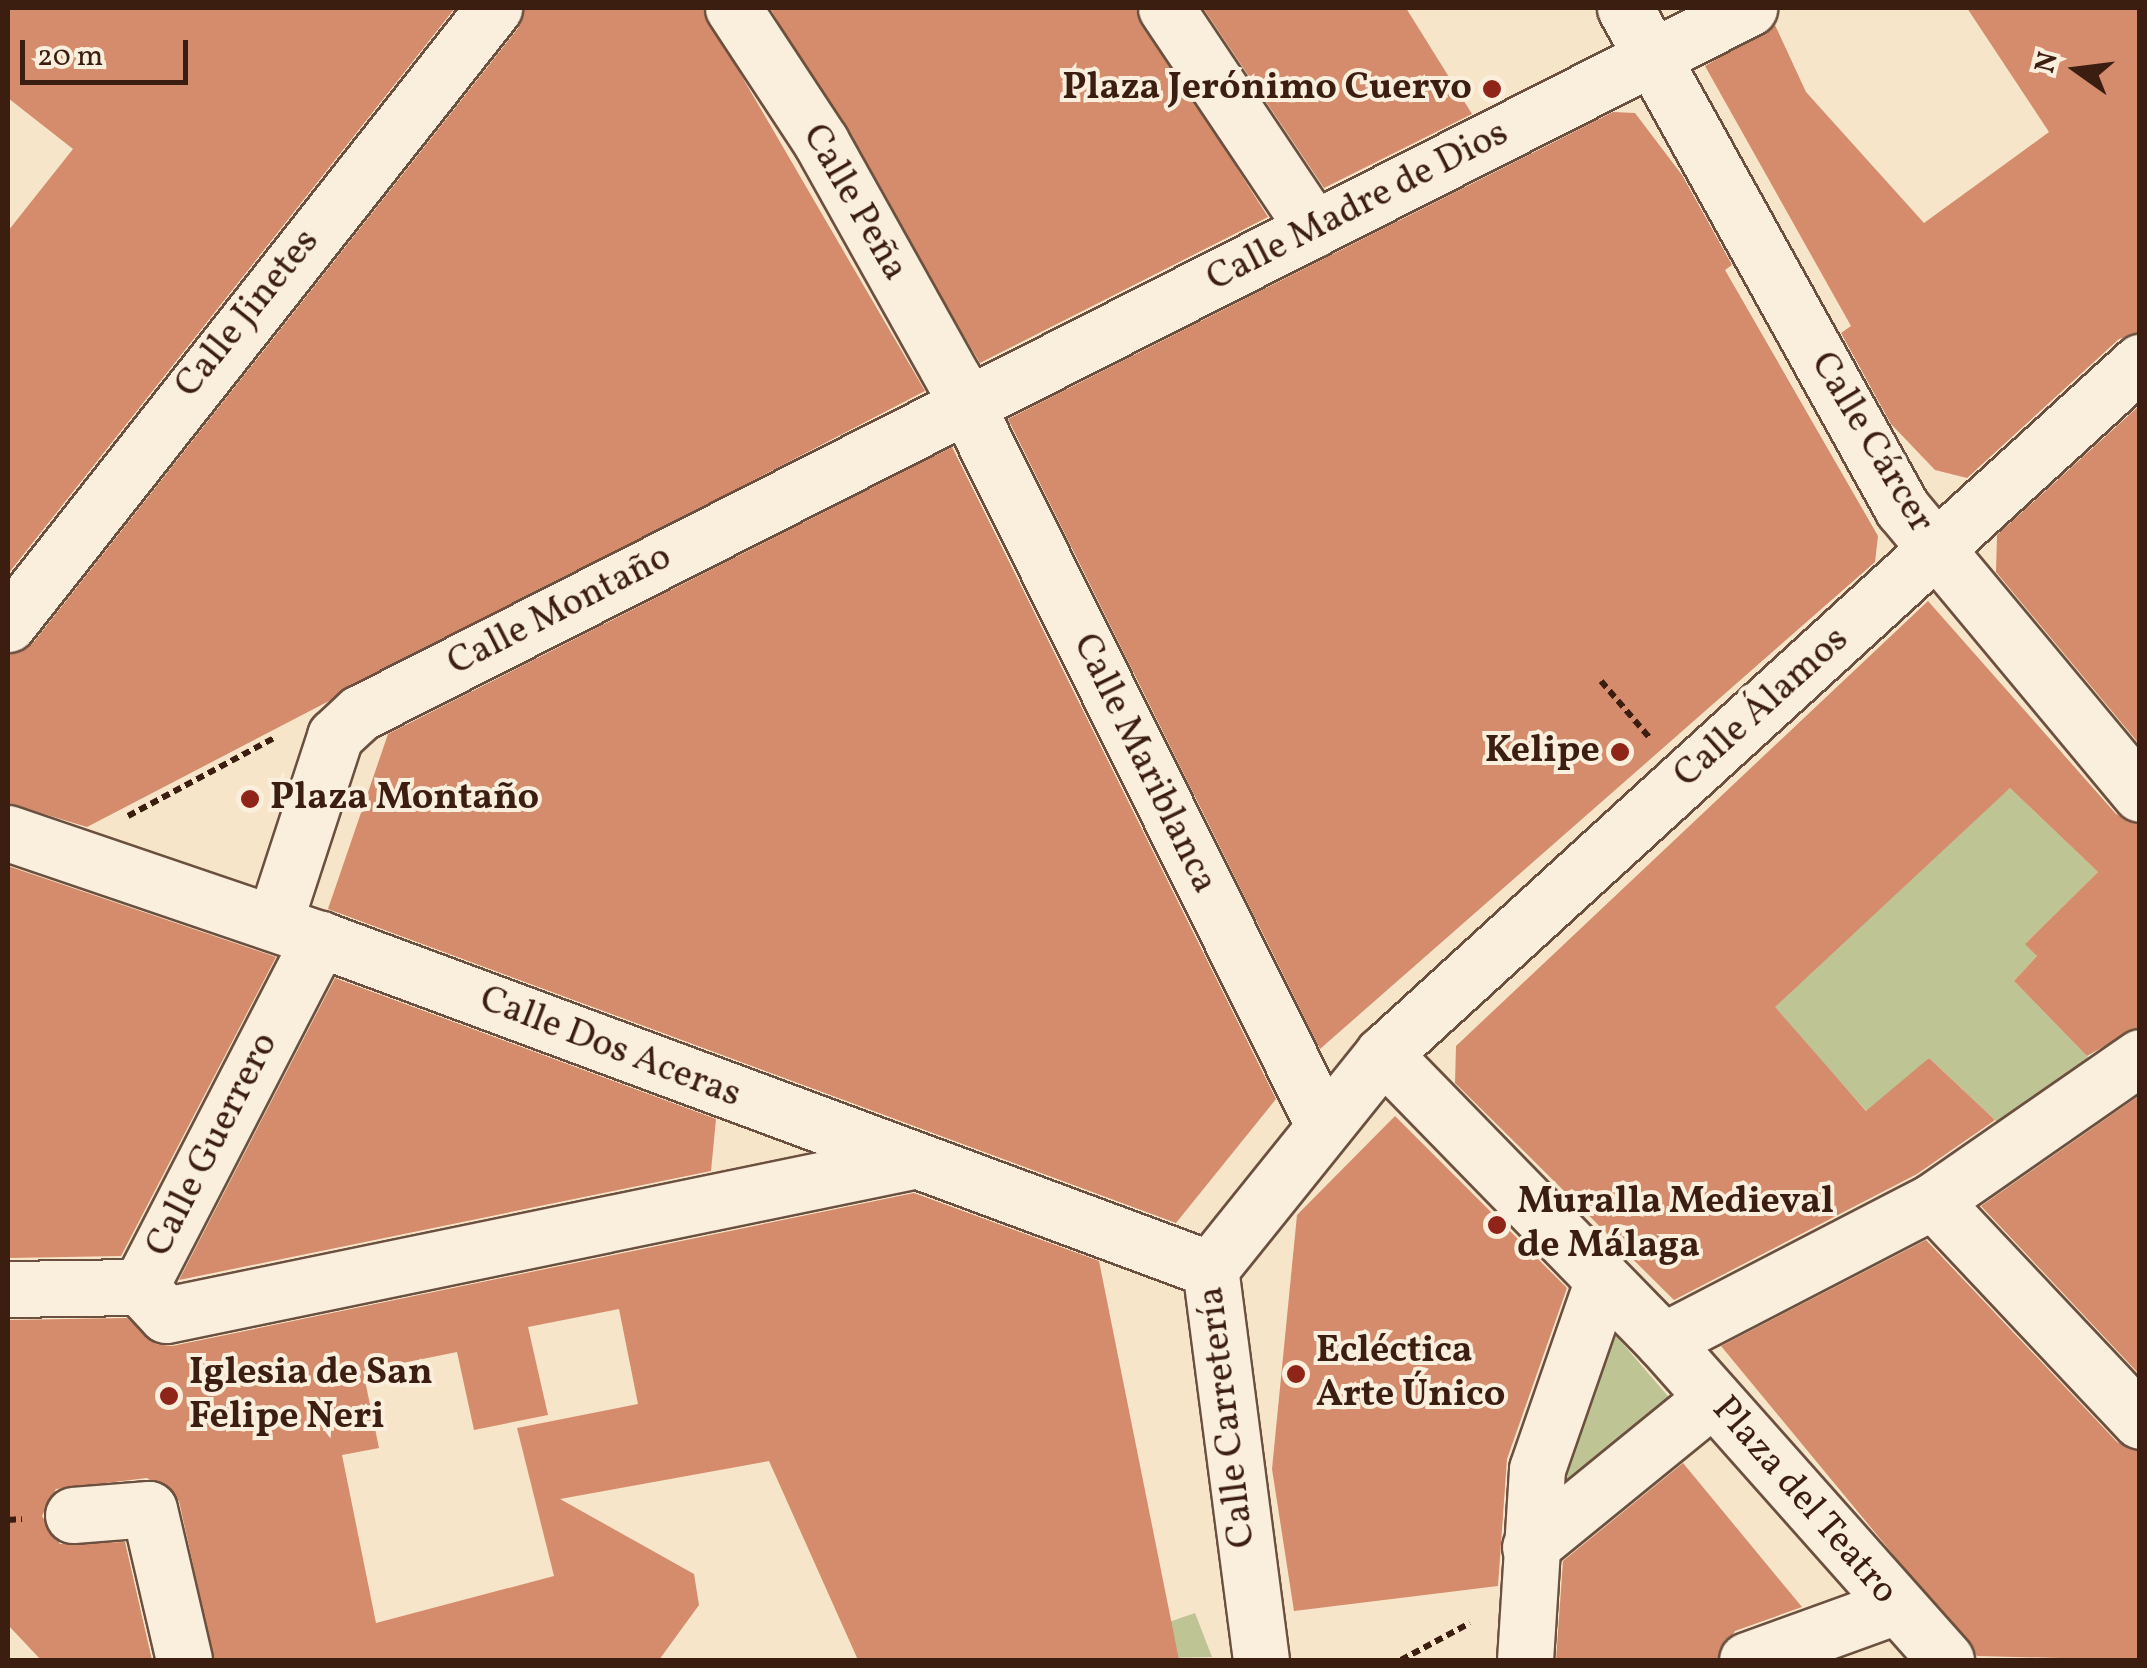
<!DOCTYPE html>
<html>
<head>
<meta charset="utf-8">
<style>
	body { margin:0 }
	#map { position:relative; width:2147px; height:1668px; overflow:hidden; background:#f7e5c9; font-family:Vollkorn,serif }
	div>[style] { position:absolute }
	.green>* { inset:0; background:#bfc495 }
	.building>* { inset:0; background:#d48c6c }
	.path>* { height:6px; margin-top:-3px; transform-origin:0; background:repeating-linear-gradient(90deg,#3c1e11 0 8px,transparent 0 13px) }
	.roads { filter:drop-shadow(2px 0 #6b503f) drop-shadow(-2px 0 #6b503f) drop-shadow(0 2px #6b503f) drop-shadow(0 -2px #6b503f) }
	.street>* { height:55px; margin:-27.5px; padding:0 27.5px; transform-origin:27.5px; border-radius:27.5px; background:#faeedc }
	.dots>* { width:28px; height:28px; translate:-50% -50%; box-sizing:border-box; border:5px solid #faeedc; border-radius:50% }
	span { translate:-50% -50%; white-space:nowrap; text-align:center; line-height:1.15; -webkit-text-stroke:8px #faeedc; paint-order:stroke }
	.poi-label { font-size:38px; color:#3c1e11; font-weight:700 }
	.right { translate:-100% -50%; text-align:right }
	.left { translate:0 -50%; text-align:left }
	.street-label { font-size:38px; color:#3c1e11 }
	.frame { position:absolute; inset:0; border:10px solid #3c1e11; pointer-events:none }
	.north { position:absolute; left:2027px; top:20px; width:100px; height:100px; -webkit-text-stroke:8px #faeedc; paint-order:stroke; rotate:284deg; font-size:28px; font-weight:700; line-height:40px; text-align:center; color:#3c1e11 }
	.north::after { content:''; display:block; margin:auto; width:35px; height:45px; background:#3c1e11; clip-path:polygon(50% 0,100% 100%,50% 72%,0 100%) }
	.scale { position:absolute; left:20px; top:40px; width:168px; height:45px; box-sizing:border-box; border:5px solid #3c1e11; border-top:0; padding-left:12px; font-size:30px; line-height:35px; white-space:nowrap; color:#3c1e11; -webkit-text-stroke:8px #faeedc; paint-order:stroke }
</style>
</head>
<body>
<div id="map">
	<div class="green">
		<div style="clip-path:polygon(2010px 788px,2098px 872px,2026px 943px,2037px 956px,2014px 981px,2094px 1063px,2009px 1133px,1929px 1058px,1873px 1118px,1763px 997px)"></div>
		<div style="clip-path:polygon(1611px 1330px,1673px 1402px,1556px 1506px,1559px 1454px)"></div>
		<div style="clip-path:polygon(1195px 1613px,1212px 1657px,1065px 1660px,1146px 1630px)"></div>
	</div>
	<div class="building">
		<div style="clip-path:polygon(8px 8px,455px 8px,8px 574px,8px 231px,73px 149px,8px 98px)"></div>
		<div style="clip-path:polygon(524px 8px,702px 8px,925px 391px,87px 827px,8px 803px,8px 655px,33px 643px,519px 27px)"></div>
		<div style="clip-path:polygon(770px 8px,1135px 8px,1268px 217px,980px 363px)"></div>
		<div style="clip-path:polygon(1203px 8px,1406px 8px,1472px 114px,1324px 188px)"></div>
		<div style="clip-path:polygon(1967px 8px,2140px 8px,2140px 332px,2119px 339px,1967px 478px,1935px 470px,1891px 424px,1841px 333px,1851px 326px,1705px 66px,1775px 25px,1806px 92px,1924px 223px,2049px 132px)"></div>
		<div style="clip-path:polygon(1613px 112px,1635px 113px,1682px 175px,1732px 265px,1725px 270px,1878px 536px,1875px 562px,1320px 1049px,1008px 419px)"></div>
		<div style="clip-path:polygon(2140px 405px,2140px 745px,1996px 572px,1997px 535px)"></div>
		<div style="clip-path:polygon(952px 447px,1276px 1099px,1176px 1223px,328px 909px,388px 734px)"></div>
		<div style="clip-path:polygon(1928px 601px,2116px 814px,2140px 824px,2140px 1026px,2087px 1056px,2014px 981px,2037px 956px,2025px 944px,2098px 872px,2010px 788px,1775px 1007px,1866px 1111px,1929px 1058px,1995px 1120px,1917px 1174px,1674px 1300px,1455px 1083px,1456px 1046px)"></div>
		<div style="clip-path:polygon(8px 866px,276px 957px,121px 1256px,8px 1258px)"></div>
		<div style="clip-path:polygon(335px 978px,716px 1119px,711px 1171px,179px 1280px)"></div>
		<div style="clip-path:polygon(2140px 1095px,2140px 1375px,1981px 1206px)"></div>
		<div style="clip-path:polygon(1395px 1116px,1567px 1288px,1507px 1459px,1498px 1586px,1294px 1611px,1272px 1469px,1297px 1215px)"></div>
		<div style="clip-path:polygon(evenodd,914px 1193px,1099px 1261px,1179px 1660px,858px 1660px,769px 1461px,560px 1499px,694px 1574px,699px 1605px,659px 1660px,214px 1660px,179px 1501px,147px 1478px,56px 1489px,42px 1516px,60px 1544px,125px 1542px,152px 1660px,41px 1660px,8px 1625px,8px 1320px,127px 1318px,156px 1344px,172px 1346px,914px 1193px,619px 1309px,638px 1404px,517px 1428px,554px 1576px,376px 1623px,342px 1455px,379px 1448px,363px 1371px,457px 1352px,474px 1430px,548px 1415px,528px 1327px,619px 1309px)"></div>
		<div style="clip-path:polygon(1926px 1240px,2117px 1442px,2140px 1451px,2140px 1660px,1977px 1656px,1721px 1346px)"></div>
		<div style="clip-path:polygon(1683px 1463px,1802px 1607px,1735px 1631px,1717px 1660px,1556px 1660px,1563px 1561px)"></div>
	</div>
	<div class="path">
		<div style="left:1601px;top:681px;width:74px;rotate:49.4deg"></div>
		<div style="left:128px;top:816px;width:168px;rotate:-28.1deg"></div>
		<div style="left:8px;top:1520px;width:14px;rotate:-4deg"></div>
		<div style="left:1401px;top:1660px;width:78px;rotate:-28.2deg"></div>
	</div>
	<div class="roads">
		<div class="street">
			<div style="left:733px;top:8px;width:160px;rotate:56.7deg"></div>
			<div style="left:821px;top:142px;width:273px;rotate:60.8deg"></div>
			<div style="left:954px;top:380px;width:830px;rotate:63.62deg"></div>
			<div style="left:1166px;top:8px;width:266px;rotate:56.2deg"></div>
			<div style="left:1625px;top:8px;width:572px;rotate:61.01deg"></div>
			<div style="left:1902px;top:508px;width:372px;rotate:50.2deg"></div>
			<div style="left:8px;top:624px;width:785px;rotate:-51.73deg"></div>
			<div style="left:8px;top:833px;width:330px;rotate:18.8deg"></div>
			<div style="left:320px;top:939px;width:949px;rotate:20.34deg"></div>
			<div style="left:274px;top:923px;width:197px;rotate:-71.9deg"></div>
			<div style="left:335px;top:736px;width:34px;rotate:-43deg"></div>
			<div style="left:360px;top:713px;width:1558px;rotate:-26.91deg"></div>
			<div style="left:1383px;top:1054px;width:401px;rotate:45.7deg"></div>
			<div style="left:1663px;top:1341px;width:426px;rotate:48.4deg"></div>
			<div style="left:1933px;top:1201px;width:302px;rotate:46.7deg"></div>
			<div style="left:140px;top:1287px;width:38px;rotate:47deg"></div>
			<div style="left:166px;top:1315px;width:762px;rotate:-11.66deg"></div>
			<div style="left:8px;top:1289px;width:132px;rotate:-0.9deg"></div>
			<div style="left:140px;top:1287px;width:392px;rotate:-62.7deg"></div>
			<div style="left:1663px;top:1341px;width:304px;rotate:-27.4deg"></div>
			<div style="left:1933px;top:1201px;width:252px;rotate:-34.8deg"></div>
			<div style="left:73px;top:1515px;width:76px;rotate:-4.5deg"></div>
			<div style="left:149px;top:1509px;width:155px;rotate:76.9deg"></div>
			<div style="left:1530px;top:1547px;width:236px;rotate:-39.2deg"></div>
			<div style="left:1261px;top:1660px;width:394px;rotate:-97.4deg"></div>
			<div style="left:1210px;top:1269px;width:276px;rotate:-51.2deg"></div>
			<div style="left:1383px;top:1054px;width:1026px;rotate:-42.43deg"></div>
			<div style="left:1525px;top:1660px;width:191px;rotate:-86.4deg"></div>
			<div style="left:1537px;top:1469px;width:200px;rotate:-70.8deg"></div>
			<div style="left:1747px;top:1660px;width:158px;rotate:-19.9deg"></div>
		</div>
	</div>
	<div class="dots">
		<div style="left:1492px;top:89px;background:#8f2418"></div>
		<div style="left:1620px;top:752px;background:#8f2418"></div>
		<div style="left:250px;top:799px;background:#8f2418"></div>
		<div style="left:1497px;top:1225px;background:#8f2418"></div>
		<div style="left:1296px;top:1374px;background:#8f2418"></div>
		<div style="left:169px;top:1396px;background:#8f2418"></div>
	</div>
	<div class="poi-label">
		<span class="right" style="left:1472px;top:89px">Plaza Jerónimo Cuervo</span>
		<span class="right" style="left:1600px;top:752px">Kelipe</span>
		<span class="left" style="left:270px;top:799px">Plaza Montaño</span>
		<span class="left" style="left:1517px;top:1225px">Muralla Medieval<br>de Málaga</span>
		<span class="left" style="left:1316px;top:1374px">Ecléctica<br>Arte Único</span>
		<span class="left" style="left:189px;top:1396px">Iglesia de San<br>Felipe Neri</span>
	</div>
	<div class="street-label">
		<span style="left:854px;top:203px;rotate:60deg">Calle Peña</span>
		<span style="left:1358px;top:207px;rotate:-27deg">Calle Madre de Dios</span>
		<span style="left:248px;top:314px;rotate:-51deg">Calle Jinetes</span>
		<span style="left:1871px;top:443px;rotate:59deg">Calle Cárcer</span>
		<span style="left:560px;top:611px;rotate:-27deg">Calle Montaño</span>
		<span style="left:1762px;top:708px;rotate:-42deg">Calle Álamos</span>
		<span style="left:1144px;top:764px;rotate:64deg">Calle Mariblanca</span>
		<span style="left:610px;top:1048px;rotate:21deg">Calle Dos Aceras</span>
		<span style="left:213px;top:1145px;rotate:-63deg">Calle Guerrero</span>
		<span style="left:1228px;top:1417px;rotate:-97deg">Calle Carretería</span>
		<span style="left:1804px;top:1501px;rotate:49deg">Plaza del Teatro</span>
	</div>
	<div class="frame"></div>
	<div class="north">N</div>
	<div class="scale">20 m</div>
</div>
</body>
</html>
